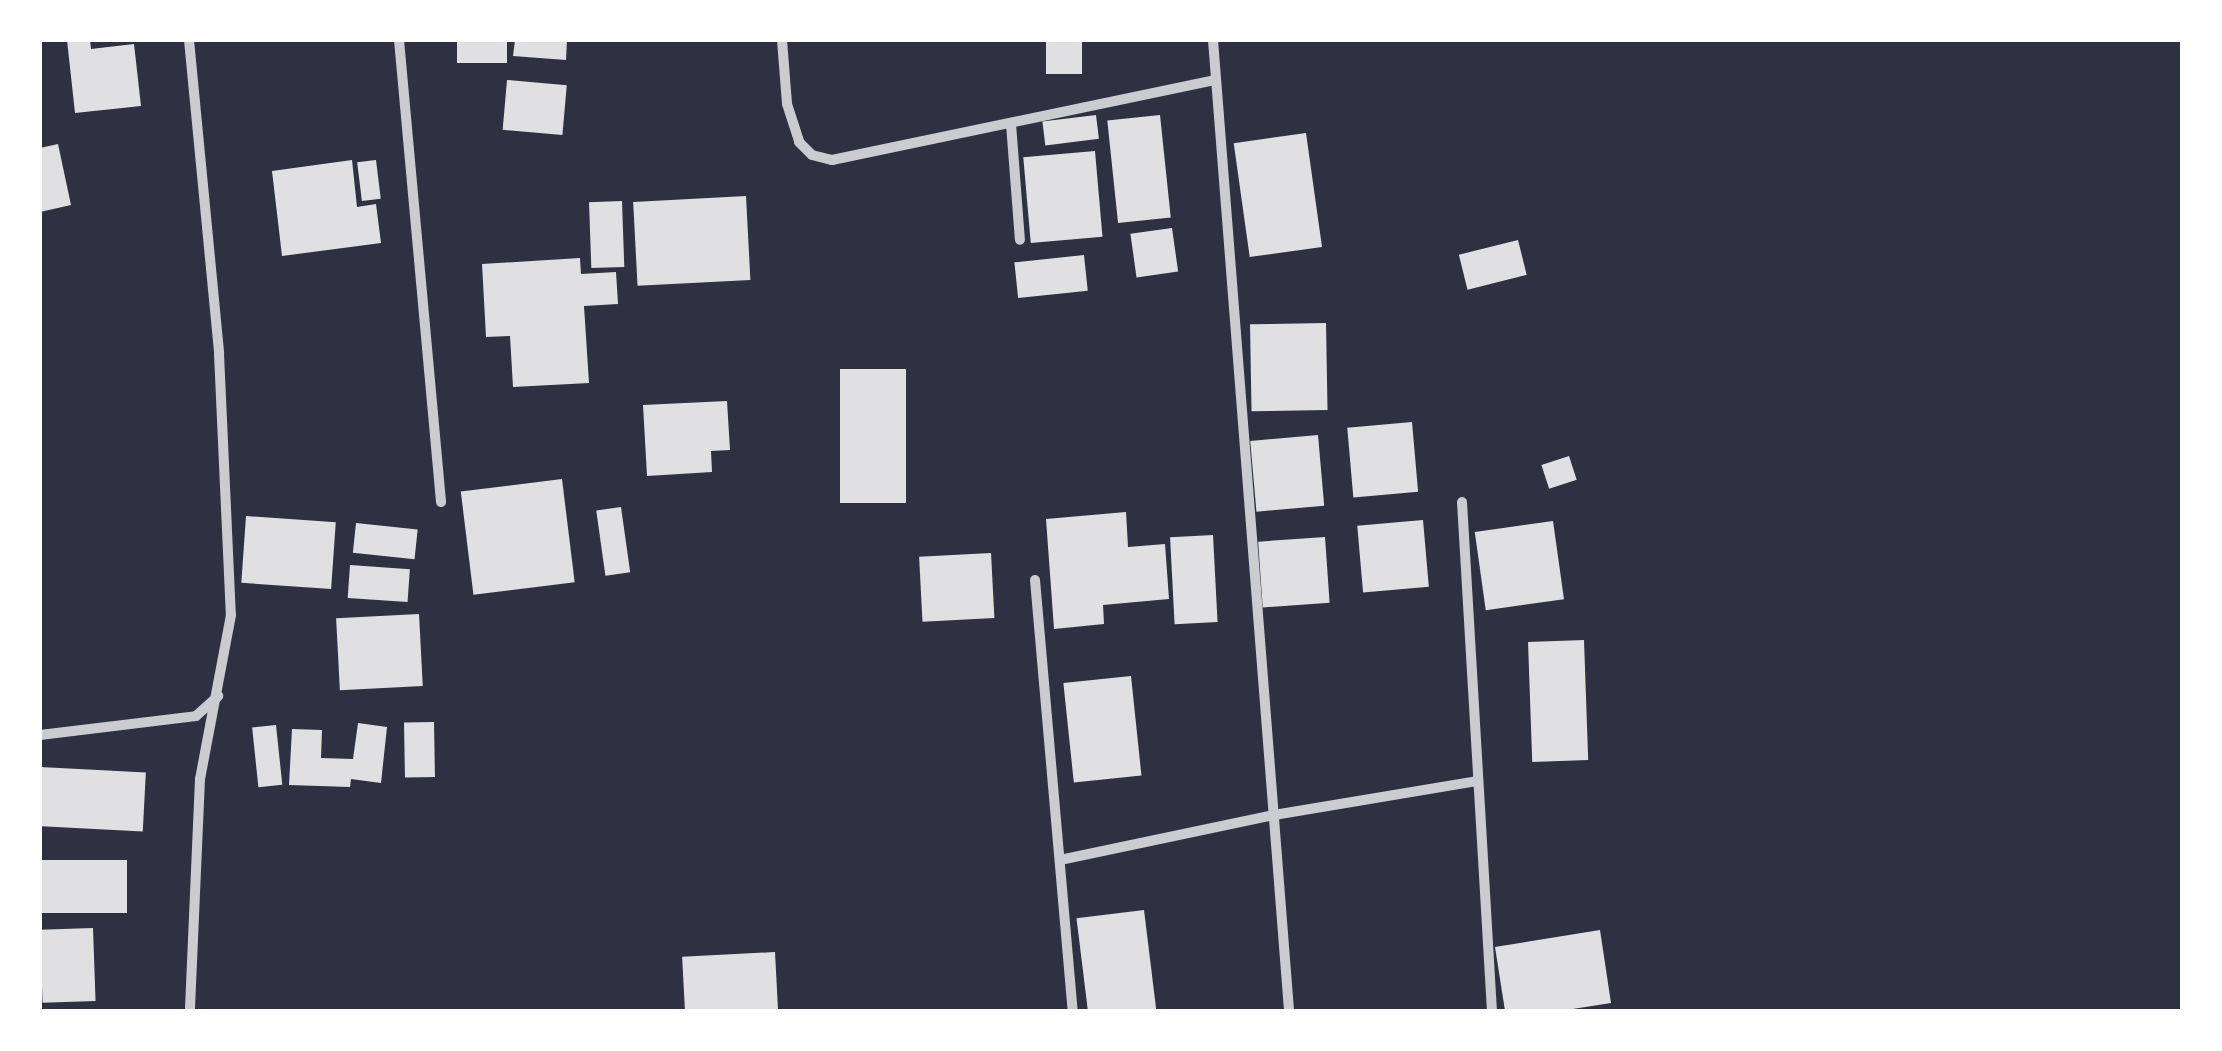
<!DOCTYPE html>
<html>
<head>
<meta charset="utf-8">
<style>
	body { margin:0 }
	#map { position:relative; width:2222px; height:1051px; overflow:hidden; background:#2d3142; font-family:Raleway,sans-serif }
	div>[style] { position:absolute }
	.building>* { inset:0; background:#e0e0e3; transform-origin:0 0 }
	.minor>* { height:10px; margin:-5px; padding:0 5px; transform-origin:5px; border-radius:5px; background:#caccd0 }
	span { translate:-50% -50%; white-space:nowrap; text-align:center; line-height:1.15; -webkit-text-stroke:9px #fff; paint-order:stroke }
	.frame { position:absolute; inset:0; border:42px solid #fff; pointer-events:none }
</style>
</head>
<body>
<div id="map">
	<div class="building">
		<div style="clip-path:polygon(67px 40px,90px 40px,91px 49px,134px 44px,141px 106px,75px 113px)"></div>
		<div style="left:457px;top:40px;width:50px;height:23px"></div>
		<div style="clip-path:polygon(515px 40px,567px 40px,566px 60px,513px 56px)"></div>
		<div style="left:1046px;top:40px;width:36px;height:34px"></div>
		<div style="left:507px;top:80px;width:60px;height:50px;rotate:5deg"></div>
		<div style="left:1096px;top:115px;width:24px;height:54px;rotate:83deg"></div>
		<div style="left:1160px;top:115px;width:103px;height:53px;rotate:84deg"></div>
		<div style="left:1306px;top:133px;width:115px;height:73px;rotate:82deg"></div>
		<div style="clip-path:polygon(58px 144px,71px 205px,40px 212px,40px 148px)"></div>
		<div style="left:1095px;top:151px;width:86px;height:72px;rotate:85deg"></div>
		<div style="clip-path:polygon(352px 160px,357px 207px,376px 204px,381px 243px,282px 256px,272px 171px)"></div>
		<div style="left:376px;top:160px;width:39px;height:19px;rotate:83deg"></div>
		<div style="left:746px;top:196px;width:84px;height:113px;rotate:87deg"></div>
		<div style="left:622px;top:201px;width:66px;height:33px;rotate:88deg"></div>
		<div style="left:1172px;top:228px;width:44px;height:42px;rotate:82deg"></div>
		<div style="left:1518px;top:240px;width:36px;height:61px;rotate:76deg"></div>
		<div style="left:1084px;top:255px;width:36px;height:70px;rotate:84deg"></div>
		<div style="clip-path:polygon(580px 258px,581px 274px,616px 272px,618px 304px,584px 306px,589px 383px,513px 387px,510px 336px,486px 337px,482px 264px)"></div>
		<div style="left:1326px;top:323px;width:87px;height:76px;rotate:89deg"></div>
		<div style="left:840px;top:369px;width:66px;height:134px"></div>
		<div style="clip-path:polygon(727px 401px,730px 450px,711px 451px,712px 472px,647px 476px,643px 405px)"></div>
		<div style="left:1412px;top:422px;width:70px;height:65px;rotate:85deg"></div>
		<div style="left:1318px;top:435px;width:71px;height:68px;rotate:85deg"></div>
		<div style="left:1569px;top:456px;width:25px;height:29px;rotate:72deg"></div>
		<div style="left:562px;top:479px;width:104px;height:102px;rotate:83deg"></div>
		<div style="left:621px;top:507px;width:66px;height:25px;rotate:82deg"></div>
		<div style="clip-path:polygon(1126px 512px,1128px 547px,1165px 544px,1169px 599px,1103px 605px,1104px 624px,1054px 629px,1046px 519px)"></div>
		<div style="left:246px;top:516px;width:90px;height:67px;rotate:4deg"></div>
		<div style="left:1423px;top:520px;width:67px;height:66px;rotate:85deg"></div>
		<div style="left:1553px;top:521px;width:79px;height:79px;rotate:82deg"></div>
		<div style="left:356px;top:523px;width:62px;height:30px;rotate:6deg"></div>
		<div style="left:1213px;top:535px;width:87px;height:43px;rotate:87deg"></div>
		<div style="left:1325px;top:537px;width:66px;height:67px;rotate:86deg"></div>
		<div style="left:991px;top:553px;width:65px;height:72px;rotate:87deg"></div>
		<div style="left:350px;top:565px;width:60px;height:33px;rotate:4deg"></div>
		<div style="left:419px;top:614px;width:72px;height:83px;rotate:87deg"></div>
		<div style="left:1584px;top:640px;width:120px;height:56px;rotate:88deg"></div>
		<div style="left:1131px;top:676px;width:100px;height:68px;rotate:84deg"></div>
		<div style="left:434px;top:722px;width:55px;height:30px;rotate:89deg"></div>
		<div style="clip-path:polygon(358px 723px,387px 727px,381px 783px,351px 779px,350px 787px,289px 785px,292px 729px,322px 730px,321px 758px,353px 759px)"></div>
		<div style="left:276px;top:725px;width:60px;height:24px;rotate:84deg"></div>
		<div style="left:40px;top:767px;width:106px;height:59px;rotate:3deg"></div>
		<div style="left:40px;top:860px;width:87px;height:53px"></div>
		<div style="left:1144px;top:910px;width:100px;height:68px;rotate:83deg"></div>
		<div style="left:93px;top:928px;width:73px;height:53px;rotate:88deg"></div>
		<div style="clip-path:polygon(1600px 930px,1611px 1003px,1560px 1011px,1505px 1011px,1495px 947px)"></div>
		<div style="left:775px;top:952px;width:59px;height:93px;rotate:87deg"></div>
	</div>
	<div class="minor">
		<div style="left:189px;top:40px;width:315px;rotate:84.5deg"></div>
		<div style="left:219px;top:354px;width:261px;rotate:87.4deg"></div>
		<div style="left:231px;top:615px;width:167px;rotate:100.7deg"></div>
		<div style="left:200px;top:779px;width:232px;rotate:92.5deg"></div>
		<div style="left:399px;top:40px;width:464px;rotate:84.8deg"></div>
		<div style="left:782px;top:40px;width:64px;rotate:85.5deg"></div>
		<div style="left:787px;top:104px;width:40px;rotate:72deg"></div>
		<div style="left:799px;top:142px;width:18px;rotate:45deg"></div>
		<div style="left:812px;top:155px;width:21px;rotate:14deg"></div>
		<div style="left:832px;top:160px;width:392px;rotate:-11.8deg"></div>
		<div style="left:1213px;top:40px;width:974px;rotate:85.52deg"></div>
		<div style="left:1011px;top:124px;width:116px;rotate:85.6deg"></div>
		<div style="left:1462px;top:502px;width:510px;rotate:86.63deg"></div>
		<div style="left:1035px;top:580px;width:433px;rotate:85deg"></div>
		<div style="left:40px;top:735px;width:157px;rotate:-6.9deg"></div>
		<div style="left:196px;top:716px;width:30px;rotate:-42deg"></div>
		<div style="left:1060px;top:860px;width:219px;rotate:-11.9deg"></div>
		<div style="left:1274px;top:815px;width:207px;rotate:-9.5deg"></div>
	</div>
	<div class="frame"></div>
</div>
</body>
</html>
